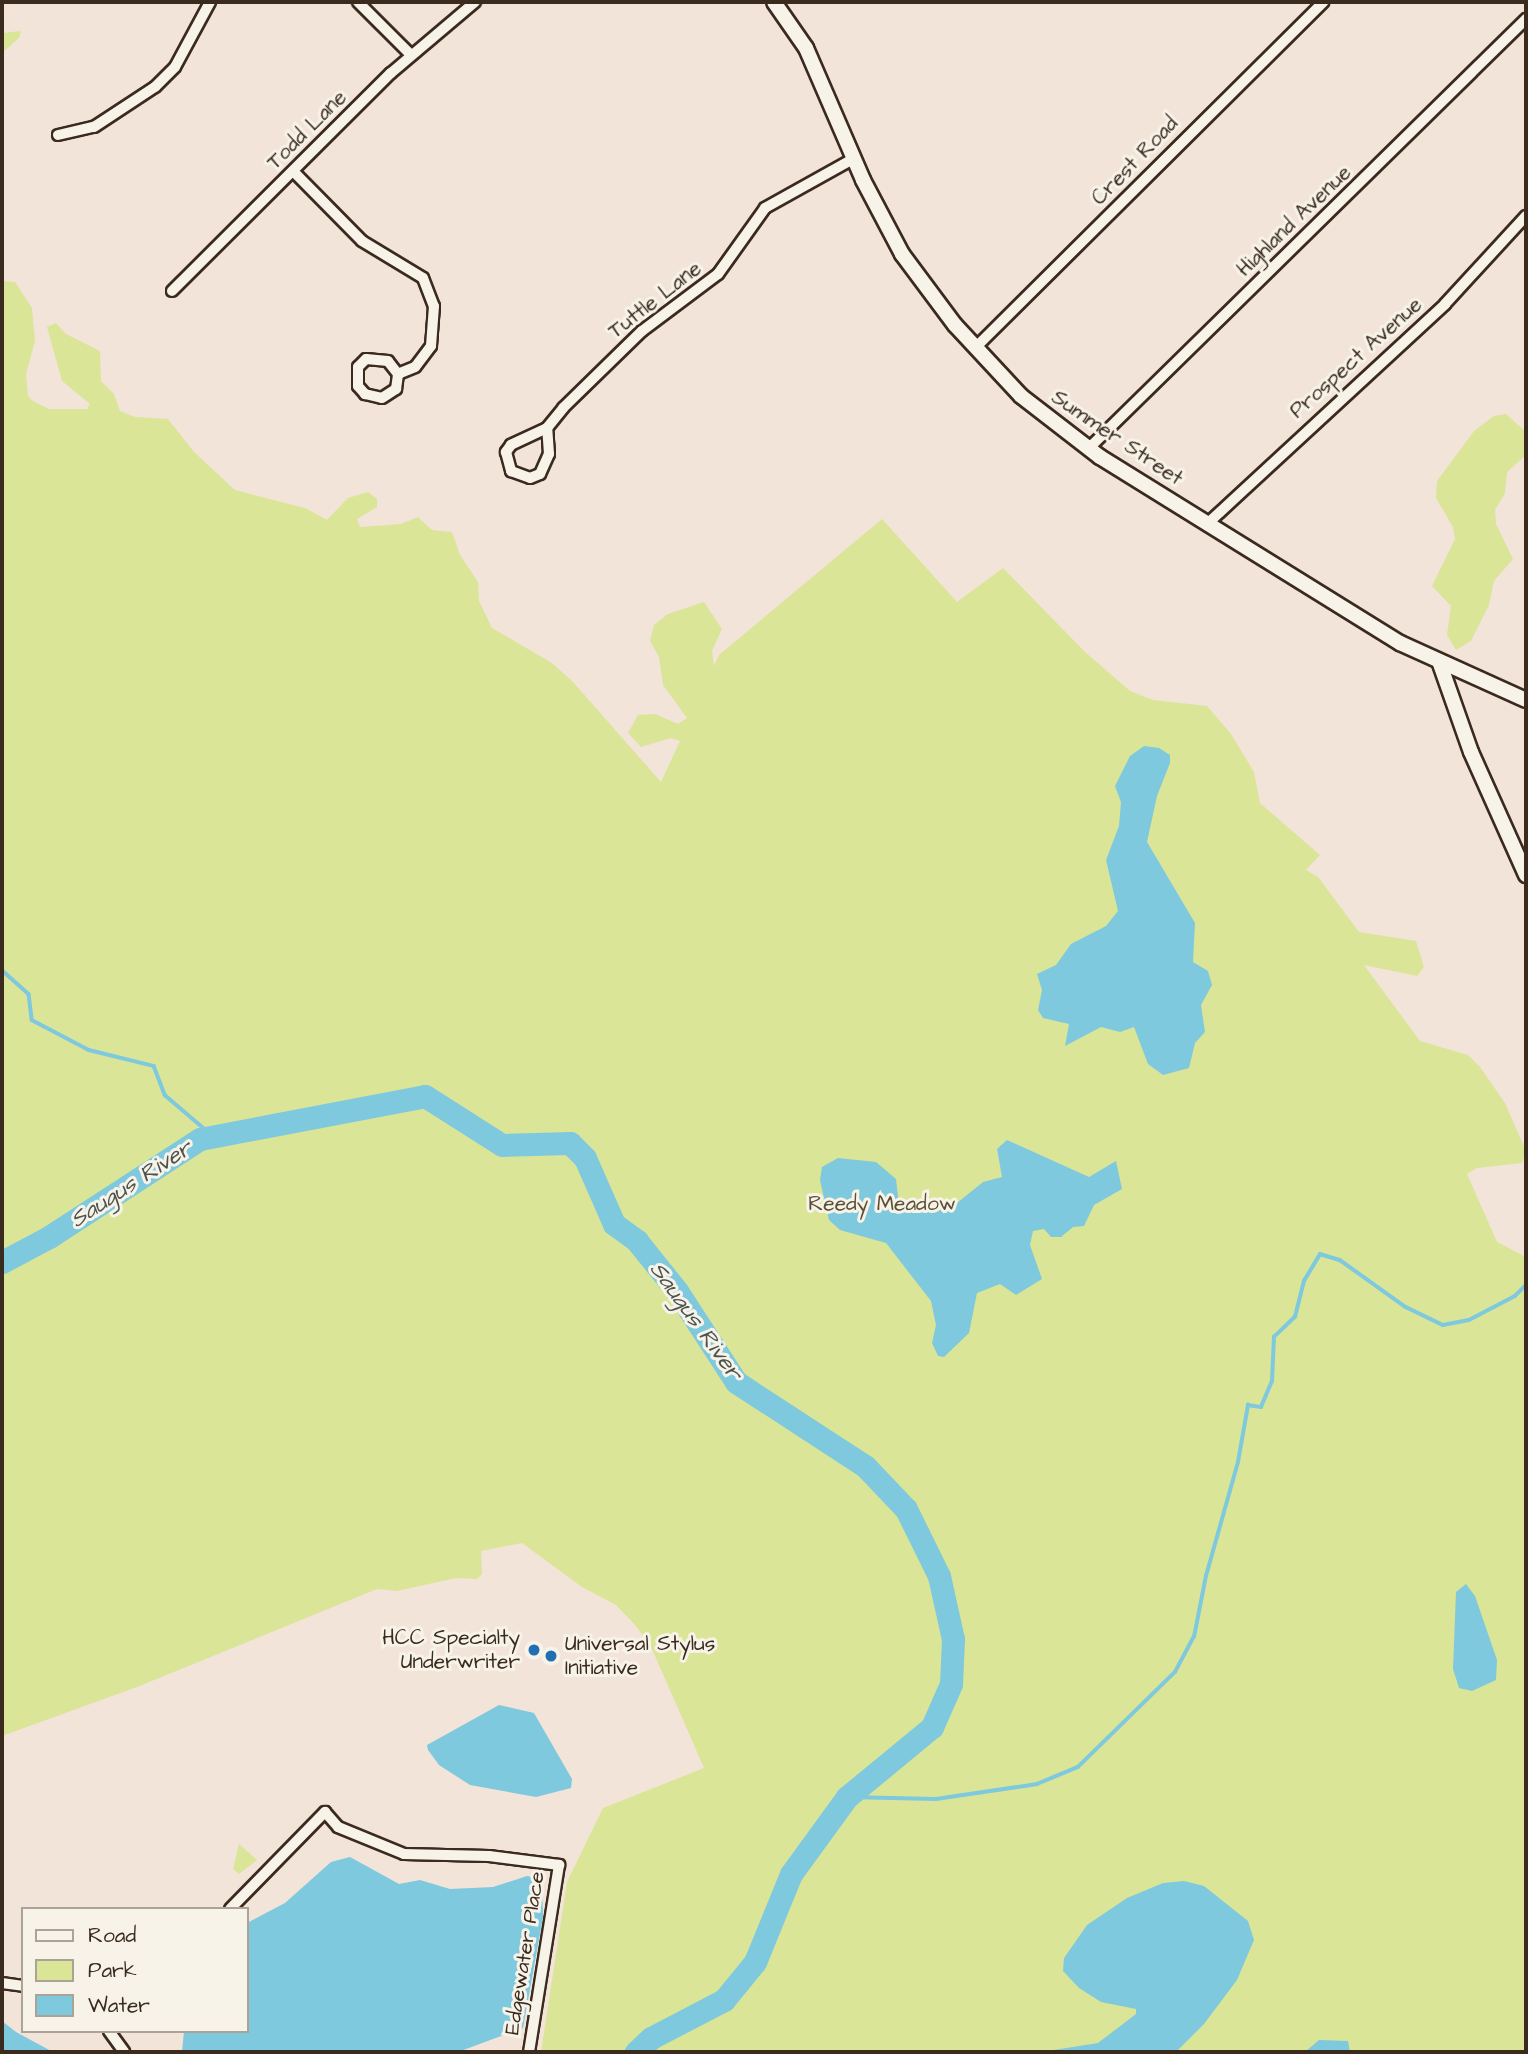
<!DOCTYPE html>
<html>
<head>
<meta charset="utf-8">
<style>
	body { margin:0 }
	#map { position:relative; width:1528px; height:2054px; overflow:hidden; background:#f2e4d9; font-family:"Architects Daughter",sans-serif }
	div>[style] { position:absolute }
	.green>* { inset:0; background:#dae598 }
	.water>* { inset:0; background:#7ec9de }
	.stream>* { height:3.5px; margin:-1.75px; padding:0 1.75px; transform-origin:1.75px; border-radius:1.75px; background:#7ec9de }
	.river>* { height:23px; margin:-11.5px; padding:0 11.5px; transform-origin:11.5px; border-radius:11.5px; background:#7ec9de }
	.roads { filter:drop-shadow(2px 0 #3b2a1e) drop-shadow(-2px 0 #3b2a1e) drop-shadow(0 2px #3b2a1e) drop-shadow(0 -2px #3b2a1e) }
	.street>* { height:10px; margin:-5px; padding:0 5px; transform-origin:5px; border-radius:5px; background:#f7f3e8 }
	.secondary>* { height:14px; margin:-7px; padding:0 7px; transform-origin:7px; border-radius:7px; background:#f7f3e8 }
	.dots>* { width:19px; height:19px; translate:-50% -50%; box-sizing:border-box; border:4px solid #f7f3e8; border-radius:50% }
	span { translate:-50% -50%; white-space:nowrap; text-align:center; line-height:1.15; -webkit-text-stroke:6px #f7f3e8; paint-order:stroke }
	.street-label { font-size:21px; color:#3b2a1e }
	.park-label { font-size:21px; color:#5b4f36 }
	.poi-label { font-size:21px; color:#3b2a1e }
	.right { translate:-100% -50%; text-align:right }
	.left { translate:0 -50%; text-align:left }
	.water-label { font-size:23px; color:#4c524e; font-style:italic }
	.frame { position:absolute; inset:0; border:4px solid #3b2a1e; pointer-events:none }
	.legend { position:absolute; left:21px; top:1907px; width:228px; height:126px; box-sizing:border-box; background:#f7f3e8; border:2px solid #aca397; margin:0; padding:9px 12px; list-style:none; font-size:21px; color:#3b2a1e }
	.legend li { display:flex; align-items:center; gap:14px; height:35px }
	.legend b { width:35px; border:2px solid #aca397 }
</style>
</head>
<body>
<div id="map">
	<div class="green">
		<div style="clip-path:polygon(21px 31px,19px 38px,2px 53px,2px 33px)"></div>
		<div style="clip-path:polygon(2px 281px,15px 282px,32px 308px,35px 341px,26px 374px,28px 396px,33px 401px,49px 409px,87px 409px,90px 404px,62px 381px,47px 327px,56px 323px,66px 334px,100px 351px,101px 381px,114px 394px,120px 411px,135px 417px,168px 419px,194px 452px,235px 490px,305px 508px,327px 520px,348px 498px,368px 492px,377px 499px,377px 507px,357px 519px,360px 527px,401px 524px,418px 517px,432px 530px,452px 532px,460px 555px,478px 582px,479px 601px,492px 628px,552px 663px,573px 682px,661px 782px,680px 741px,671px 738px,641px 747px,628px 733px,638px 715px,655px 714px,678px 724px,687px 718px,663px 685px,659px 657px,650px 641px,654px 625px,668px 614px,704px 602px,722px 629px,712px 651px,714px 666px,719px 655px,882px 519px,957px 602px,1003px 568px,1084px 651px,1130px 691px,1153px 700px,1207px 706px,1231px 734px,1254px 772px,1260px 803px,1320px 855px,1306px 870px,1318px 877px,1359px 932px,1416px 941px,1424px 967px,1417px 976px,1364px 965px,1420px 1041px,1468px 1055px,1480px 1067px,1505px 1103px,1526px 1151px,1522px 1163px,1477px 1168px,1467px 1174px,1497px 1242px,1526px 1257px,1526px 2052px,541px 2052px,567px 1882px,603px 1808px,704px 1768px,652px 1649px,636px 1626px,616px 1605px,582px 1587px,522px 1543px,481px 1551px,482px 1574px,477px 1579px,456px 1578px,397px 1591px,377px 1589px,137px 1687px,2px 1736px)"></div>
		<div style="clip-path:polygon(1506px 414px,1526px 432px,1526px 455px,1507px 472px,1505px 493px,1495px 510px,1496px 524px,1513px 559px,1494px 581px,1489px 605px,1471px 641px,1456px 650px,1447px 635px,1451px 606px,1432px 586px,1455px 539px,1453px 527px,1436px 498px,1437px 481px,1474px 431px,1494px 416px)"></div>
		<div style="clip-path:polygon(239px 1844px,257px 1860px,239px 1874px,233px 1869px)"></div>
	</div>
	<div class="water">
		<div style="clip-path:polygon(1144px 746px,1159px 748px,1170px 755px,1170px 763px,1157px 796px,1147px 842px,1195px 923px,1193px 962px,1208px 971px,1212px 985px,1201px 1005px,1205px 1032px,1195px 1043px,1189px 1068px,1163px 1075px,1148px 1064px,1134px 1027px,1120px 1032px,1101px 1027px,1065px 1046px,1069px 1024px,1043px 1018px,1038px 1010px,1042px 990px,1037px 974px,1056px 965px,1071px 944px,1106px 926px,1118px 911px,1106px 860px,1119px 826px,1121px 802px,1115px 786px,1130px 756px)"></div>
		<div style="clip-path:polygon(1007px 1140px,1089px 1177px,1116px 1161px,1122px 1189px,1094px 1205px,1084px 1226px,1073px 1227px,1061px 1237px,1051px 1237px,1044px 1229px,1033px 1231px,1030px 1245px,1042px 1279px,1016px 1295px,1000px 1284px,977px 1293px,969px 1333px,944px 1357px,938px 1356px,932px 1343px,936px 1325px,931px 1301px,886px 1243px,840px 1230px,829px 1220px,820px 1180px,822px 1167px,838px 1158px,876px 1162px,896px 1179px,899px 1205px,907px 1209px,957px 1203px,983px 1182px,1002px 1177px,997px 1149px)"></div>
		<div style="clip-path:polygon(1466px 1584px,1475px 1596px,1497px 1660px,1496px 1680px,1472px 1691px,1459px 1688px,1453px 1669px,1456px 1592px)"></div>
		<div style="clip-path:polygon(499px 1705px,534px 1713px,572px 1779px,571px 1788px,536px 1797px,470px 1785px,439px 1765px,428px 1750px,427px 1745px)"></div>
		<div style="clip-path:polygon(350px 1857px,399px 1884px,420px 1880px,450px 1889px,493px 1887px,527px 1876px,542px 1879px,543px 1917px,523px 2028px,458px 2052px,182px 2052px,184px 2031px,247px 2031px,247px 1923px,285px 1903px,331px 1862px)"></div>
		<div style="clip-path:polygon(1184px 1881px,1204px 1886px,1248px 1921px,1254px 1940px,1237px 1980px,1204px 2024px,1176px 2052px,1041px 2052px,1098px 2043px,1136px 2014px,1136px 2009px,1101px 2002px,1079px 1988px,1063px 1971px,1064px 1958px,1087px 1925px,1127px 1898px,1163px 1883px)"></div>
		<div style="clip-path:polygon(2px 2021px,16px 2032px,53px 2052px,2px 2052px)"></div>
		<div style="clip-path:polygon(1319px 2040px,1348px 2041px,1350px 2052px,1305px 2052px)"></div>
	</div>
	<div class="stream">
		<div style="left:2px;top:970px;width:36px;rotate:42deg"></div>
		<div style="left:29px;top:994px;width:26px;rotate:83deg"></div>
		<div style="left:32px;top:1020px;width:64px;rotate:27.8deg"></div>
		<div style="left:89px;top:1050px;width:67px;rotate:13.8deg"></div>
		<div style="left:154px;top:1066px;width:31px;rotate:69deg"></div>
		<div style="left:165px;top:1095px;width:63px;rotate:40.5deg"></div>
		<div style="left:847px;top:1797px;width:89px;rotate:1.3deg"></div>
		<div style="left:936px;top:1799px;width:102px;rotate:-8.4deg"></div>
		<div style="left:1037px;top:1784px;width:44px;rotate:-22.5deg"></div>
		<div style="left:1078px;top:1767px;width:136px;rotate:-44.4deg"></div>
		<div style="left:1175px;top:1672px;width:40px;rotate:-62deg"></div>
		<div style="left:1194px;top:1637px;width:62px;rotate:-78.9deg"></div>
		<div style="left:1206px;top:1576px;width:118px;rotate:-74.3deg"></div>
		<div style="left:1238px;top:1462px;width:58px;rotate:-80deg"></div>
		<div style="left:1248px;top:1405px;width:13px;rotate:9deg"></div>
		<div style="left:1261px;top:1407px;width:28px;rotate:-67deg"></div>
		<div style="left:1272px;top:1381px;width:44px;rotate:-87.4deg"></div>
		<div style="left:1274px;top:1337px;width:29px;rotate:-44deg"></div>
		<div style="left:1295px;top:1317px;width:37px;rotate:-76deg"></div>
		<div style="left:1304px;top:1281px;width:31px;rotate:-59deg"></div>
		<div style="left:1320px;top:1254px;width:21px;rotate:17deg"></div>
		<div style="left:1340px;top:1260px;width:81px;rotate:35.5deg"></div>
		<div style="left:1406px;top:1307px;width:41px;rotate:25.9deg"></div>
		<div style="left:1443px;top:1325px;width:26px;rotate:-11deg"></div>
		<div style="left:1469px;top:1320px;width:52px;rotate:-27.6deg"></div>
		<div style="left:1515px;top:1296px;width:16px;rotate:-45deg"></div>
	</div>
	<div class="river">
		<div style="left:2px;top:1262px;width:53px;rotate:-28deg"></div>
		<div style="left:49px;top:1237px;width:180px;rotate:-33deg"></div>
		<div style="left:200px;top:1139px;width:229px;rotate:-10.8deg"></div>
		<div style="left:425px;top:1096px;width:91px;rotate:32.5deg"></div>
		<div style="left:502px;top:1145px;width:68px;rotate:-1.7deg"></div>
		<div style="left:570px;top:1143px;width:21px;rotate:45deg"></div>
		<div style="left:585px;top:1158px;width:72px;rotate:66.3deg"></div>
		<div style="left:614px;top:1224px;width:29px;rotate:36deg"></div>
		<div style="left:637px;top:1241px;width:64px;rotate:51.3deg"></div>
		<div style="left:677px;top:1291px;width:108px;rotate:57deg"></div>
		<div style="left:736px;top:1382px;width:154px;rotate:33.1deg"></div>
		<div style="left:865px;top:1466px;width:59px;rotate:46.4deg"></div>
		<div style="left:906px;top:1509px;width:75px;rotate:63.8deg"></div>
		<div style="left:939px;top:1576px;width:65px;rotate:77.5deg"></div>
		<div style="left:953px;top:1639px;width:45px;rotate:92.5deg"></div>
		<div style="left:951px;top:1684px;width:47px;rotate:113.8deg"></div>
		<div style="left:932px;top:1727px;width:110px;rotate:140.5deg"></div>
		<div style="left:847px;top:1797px;width:95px;rotate:126deg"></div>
		<div style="left:791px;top:1874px;width:95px;rotate:112.2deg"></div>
		<div style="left:755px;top:1962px;width:49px;rotate:129.2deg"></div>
		<div style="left:724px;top:2000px;width:82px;rotate:152.5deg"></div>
		<div style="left:651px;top:2038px;width:21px;rotate:137deg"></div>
	</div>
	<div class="roads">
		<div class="street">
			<div style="left:358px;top:2px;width:75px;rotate:45deg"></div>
			<div style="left:58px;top:135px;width:37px;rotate:-13deg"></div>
			<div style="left:94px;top:127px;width:73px;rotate:-33.3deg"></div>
			<div style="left:155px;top:87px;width:28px;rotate:-45deg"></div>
			<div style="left:175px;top:67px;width:74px;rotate:-61.7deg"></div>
			<div style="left:293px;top:171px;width:98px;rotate:45.4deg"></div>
			<div style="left:362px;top:241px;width:71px;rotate:31.2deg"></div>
			<div style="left:423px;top:278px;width:30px;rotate:69deg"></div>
			<div style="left:434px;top:306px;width:40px;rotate:94.3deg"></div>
			<div style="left:431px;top:346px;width:26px;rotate:127deg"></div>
			<div style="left:415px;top:367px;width:18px;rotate:158deg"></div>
			<div style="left:398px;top:374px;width:16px;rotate:-128deg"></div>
			<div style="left:388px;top:361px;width:22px;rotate:-175deg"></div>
			<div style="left:366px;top:359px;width:11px;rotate:135deg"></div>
			<div style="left:358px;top:367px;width:19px;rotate:90deg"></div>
			<div style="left:358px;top:386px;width:11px;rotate:49deg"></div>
			<div style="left:365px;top:394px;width:17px;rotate:13deg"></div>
			<div style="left:382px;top:398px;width:17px;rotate:-33deg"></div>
			<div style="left:396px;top:389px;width:15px;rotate:-82deg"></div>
			<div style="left:172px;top:291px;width:309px;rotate:-44.9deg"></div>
			<div style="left:391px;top:73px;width:110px;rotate:-40.2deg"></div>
			<div style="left:975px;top:348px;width:491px;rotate:-44.8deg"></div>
			<div style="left:547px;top:428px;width:40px;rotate:155deg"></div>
			<div style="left:511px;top:445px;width:9px;rotate:126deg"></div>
			<div style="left:506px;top:452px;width:20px;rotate:75deg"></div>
			<div style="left:511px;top:471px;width:20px;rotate:20deg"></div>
			<div style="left:530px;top:478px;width:11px;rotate:-22deg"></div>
			<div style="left:540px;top:474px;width:22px;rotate:-66deg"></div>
			<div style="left:549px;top:454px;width:26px;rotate:-94deg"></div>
			<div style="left:547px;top:428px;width:26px;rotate:-51deg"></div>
			<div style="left:563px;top:408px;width:110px;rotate:-44.3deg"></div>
			<div style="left:642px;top:331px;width:95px;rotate:-36.9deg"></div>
			<div style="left:718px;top:274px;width:81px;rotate:-54.5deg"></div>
			<div style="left:765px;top:208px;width:103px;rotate:-29.1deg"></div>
			<div style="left:1088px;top:449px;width:614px;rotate:-44.47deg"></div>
			<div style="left:1207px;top:524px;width:324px;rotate:-42.7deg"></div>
			<div style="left:1445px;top:304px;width:120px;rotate:-47.4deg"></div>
			<div style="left:230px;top:1909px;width:136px;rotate:-45.6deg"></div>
			<div style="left:325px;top:1812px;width:20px;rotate:49deg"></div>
			<div style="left:338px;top:1827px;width:71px;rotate:22.2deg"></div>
			<div style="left:404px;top:1854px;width:85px;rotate:1.3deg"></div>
			<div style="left:489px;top:1856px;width:71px;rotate:7.3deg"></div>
			<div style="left:559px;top:1865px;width:189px;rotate:99.1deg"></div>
			<div style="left:2px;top:1983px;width:21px;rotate:8deg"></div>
			<div style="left:109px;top:2031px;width:26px;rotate:54deg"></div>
		</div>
		<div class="secondary">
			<div style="left:774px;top:2px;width:56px;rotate:55.2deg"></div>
			<div style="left:806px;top:48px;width:144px;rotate:66.6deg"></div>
			<div style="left:863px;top:180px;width:84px;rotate:62.2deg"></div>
			<div style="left:902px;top:254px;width:89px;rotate:53.3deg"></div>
			<div style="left:955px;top:325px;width:97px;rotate:47.1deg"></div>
			<div style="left:1021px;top:396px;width:100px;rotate:37.7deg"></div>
			<div style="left:1100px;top:457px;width:353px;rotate:31.8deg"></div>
			<div style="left:1400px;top:643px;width:138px;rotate:24.3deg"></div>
			<div style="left:1440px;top:664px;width:93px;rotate:70.6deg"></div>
			<div style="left:1471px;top:752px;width:135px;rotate:65.9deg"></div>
		</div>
	</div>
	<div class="dots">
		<div style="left:534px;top:1650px;background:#1f6fb2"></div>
		<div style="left:551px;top:1656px;background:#1f6fb2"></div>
	</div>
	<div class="street-label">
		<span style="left:307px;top:130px;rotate:-45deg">Todd Lane</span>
		<span style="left:1135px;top:161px;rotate:-46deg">Crest Road</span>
		<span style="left:1294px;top:221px;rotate:-44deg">Highland Avenue</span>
		<span style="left:655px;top:300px;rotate:-38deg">Tuttle Lane</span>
		<span style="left:1356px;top:358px;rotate:-42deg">Prospect Avenue</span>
		<span style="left:1117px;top:438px;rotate:34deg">Summer Street</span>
		<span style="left:525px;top:1953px;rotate:-81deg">Edgewater Place</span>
	</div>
	<div class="park-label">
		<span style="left:882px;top:1204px">Reedy Meadow</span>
	</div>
	<div class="poi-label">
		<span class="right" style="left:520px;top:1650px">HCC Specialty<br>Underwriter</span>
		<span class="left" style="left:565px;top:1656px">Universal Stylus<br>Initiative</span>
	</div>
	<div class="water-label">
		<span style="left:131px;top:1184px;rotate:-33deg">Saugus River</span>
		<span style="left:696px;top:1321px;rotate:54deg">Saugus River</span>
	</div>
	<div class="frame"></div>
	<ul class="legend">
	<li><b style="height:9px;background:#f7f3e8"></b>Road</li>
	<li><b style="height:19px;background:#dae598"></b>Park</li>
	<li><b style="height:19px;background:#7ec9de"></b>Water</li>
	</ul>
</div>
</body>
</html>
